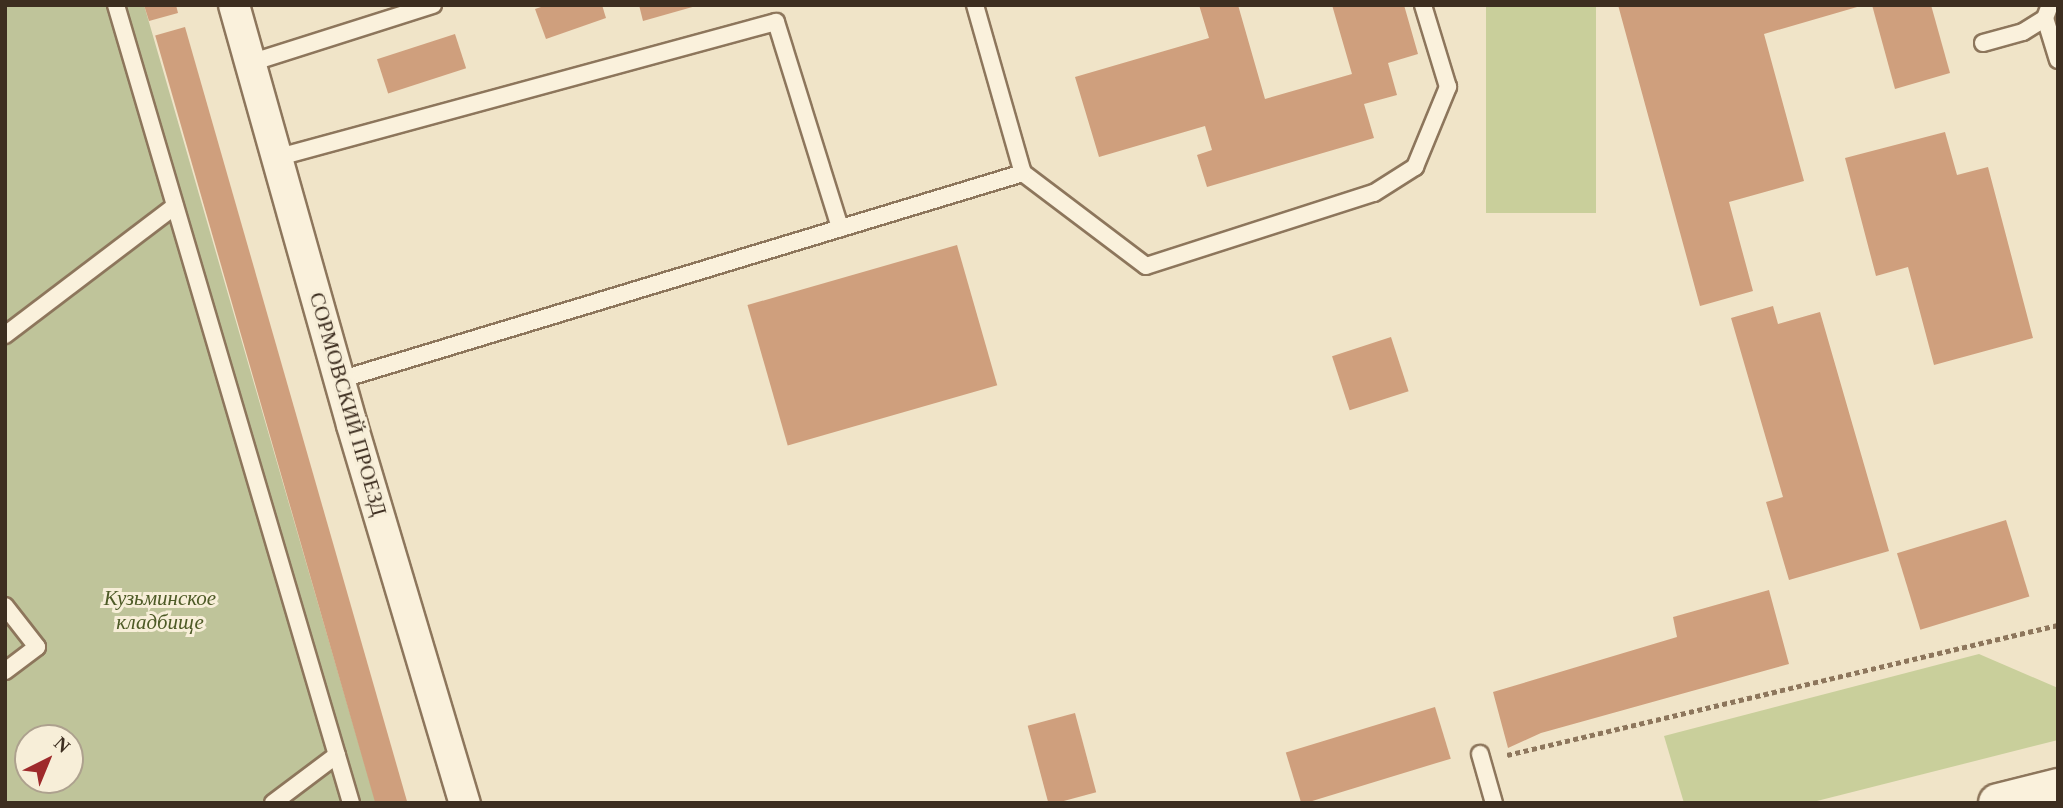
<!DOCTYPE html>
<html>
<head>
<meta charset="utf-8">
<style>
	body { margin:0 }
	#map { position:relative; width:2063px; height:808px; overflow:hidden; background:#f0e4c8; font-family:"Times New Roman",serif }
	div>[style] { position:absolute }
	.green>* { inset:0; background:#c9cf9b; transform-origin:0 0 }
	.cemetery>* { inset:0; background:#bfc49a }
	.building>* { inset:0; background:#cf9f7d; transform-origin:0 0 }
	.path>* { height:4.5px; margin-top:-2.25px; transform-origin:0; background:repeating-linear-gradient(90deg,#8d765c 0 5px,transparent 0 8.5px) }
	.roads { filter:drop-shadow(2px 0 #8d765c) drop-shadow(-2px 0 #8d765c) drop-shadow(0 2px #8d765c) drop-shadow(0 -2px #8d765c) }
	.lane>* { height:16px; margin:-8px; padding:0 8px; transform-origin:8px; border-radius:8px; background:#faf1dc }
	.street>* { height:30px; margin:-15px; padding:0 15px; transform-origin:15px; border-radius:15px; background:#faf1dc }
	.secondary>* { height:38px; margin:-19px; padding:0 19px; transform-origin:19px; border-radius:19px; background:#faf1dc }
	span { translate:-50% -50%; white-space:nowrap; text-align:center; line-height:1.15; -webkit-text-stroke:6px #f7eed8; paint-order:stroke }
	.street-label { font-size:21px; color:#3d2e20 }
	.park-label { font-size:21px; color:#4d5a26; font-style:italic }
	.frame { position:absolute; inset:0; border:7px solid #3d2e20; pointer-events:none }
	.north { position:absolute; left:14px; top:724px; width:70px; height:70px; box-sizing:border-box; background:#f7eed8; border:2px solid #ada18e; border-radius:50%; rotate:43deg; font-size:19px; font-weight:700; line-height:28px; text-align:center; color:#3d2e20 }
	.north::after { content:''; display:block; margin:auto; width:24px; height:32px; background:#9e2a2b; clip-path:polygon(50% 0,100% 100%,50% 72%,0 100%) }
</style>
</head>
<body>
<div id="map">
	<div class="green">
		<div style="left:1486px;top:5px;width:110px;height:208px"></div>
		<div style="clip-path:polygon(1979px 654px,2058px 688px,2058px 740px,1809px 803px,1684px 803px,1664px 736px)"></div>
	</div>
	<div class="cemetery">
		<div style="clip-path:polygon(evenodd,5px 5px,144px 5px,376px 803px,5px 803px,5px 5px,28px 738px,70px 738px,70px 780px,28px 780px,28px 738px)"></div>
	</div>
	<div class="building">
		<div style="clip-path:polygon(144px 5px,176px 5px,178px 13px,149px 21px)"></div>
		<div style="clip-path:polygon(547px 5px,602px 5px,606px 18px,546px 39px,535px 9px)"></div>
		<div style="clip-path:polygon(639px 5px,696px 5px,696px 6px,643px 21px)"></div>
		<div style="clip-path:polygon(1199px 5px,1238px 5px,1265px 99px,1352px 74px,1332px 5px,1404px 5px,1418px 54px,1388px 63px,1397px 95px,1364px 104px,1374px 138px,1207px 187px,1197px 155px,1212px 150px,1205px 126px,1099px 157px,1075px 77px,1209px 38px)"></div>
		<div style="clip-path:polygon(1618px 5px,1864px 5px,1764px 34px,1804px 181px,1729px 202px,1753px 291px,1700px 306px)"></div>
		<div style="clip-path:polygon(1872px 5px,1931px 5px,1950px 73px,1895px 89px)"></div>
		<div style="left:185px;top:27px;width:807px;height:31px;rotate:74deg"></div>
		<div style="left:455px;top:34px;width:36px;height:82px;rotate:72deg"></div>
		<div style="clip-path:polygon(1945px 132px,1957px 175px,1988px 167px,2033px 338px,1934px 365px,1908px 267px,1876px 276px,1845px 158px)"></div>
		<div style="left:957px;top:245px;width:146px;height:218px;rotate:74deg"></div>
		<div style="clip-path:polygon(1773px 306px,1778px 324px,1820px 312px,1889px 551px,1789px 580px,1766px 502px,1783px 497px,1731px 318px)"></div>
		<div style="left:1391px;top:337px;width:57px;height:62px;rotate:72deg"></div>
		<div style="left:2006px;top:520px;width:80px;height:114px;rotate:73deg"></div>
		<div style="clip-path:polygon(1769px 590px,1789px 664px,1541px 733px,1508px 748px,1493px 692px,1677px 637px,1673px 617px)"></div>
		<div style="left:1435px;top:707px;width:54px;height:156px;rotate:73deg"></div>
		<div style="left:1075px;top:713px;width:82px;height:49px;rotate:75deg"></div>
	</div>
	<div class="path">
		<div style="left:1507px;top:755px;width:566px;rotate:-13.28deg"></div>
	</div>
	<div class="roads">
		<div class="lane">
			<div style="left:116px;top:5px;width:832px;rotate:73.59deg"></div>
			<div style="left:975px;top:5px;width:175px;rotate:74.1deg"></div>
			<div style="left:1023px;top:173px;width:154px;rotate:37.1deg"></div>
			<div style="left:1146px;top:266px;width:239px;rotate:-17.8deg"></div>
			<div style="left:1374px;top:193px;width:49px;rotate:-32.4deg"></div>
			<div style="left:1415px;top:167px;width:87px;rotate:-67.6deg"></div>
			<div style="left:1448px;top:87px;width:86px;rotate:-107deg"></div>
			<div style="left:2045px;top:18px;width:44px;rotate:72.8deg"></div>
			<div style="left:1983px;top:43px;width:41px;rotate:-15.4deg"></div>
			<div style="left:2023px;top:32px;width:26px;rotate:-32deg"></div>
			<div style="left:2045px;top:18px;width:14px;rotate:-69deg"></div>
			<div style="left:250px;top:63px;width:192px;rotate:-17.6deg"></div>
			<div style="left:279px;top:157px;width:515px;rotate:-15.2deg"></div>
			<div style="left:776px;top:22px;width:216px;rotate:72.7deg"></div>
			<div style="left:5px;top:335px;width:213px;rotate:-37.2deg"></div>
			<div style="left:339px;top:380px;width:715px;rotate:-16.84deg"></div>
			<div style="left:5px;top:606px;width:52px;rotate:52deg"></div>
			<div style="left:37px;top:647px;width:40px;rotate:143deg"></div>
			<div style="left:1480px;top:754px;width:51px;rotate:74.1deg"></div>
			<div style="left:273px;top:803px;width:80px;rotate:-36.9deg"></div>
		</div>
		<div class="street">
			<div style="left:234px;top:5px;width:436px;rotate:74.3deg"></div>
			<div style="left:352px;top:425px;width:395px;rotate:73.4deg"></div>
		</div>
		<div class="secondary">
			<div style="left:1998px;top:803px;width:62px;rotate:-14deg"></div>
		</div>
	</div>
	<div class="street-label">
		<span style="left:348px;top:404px;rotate:74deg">СОРМОВСКИЙ ПРОЕЗД</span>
	</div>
	<div class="park-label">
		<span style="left:160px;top:610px">Кузьминское<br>кладбище</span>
	</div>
	<div class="frame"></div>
	<div class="north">N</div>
</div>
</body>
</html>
